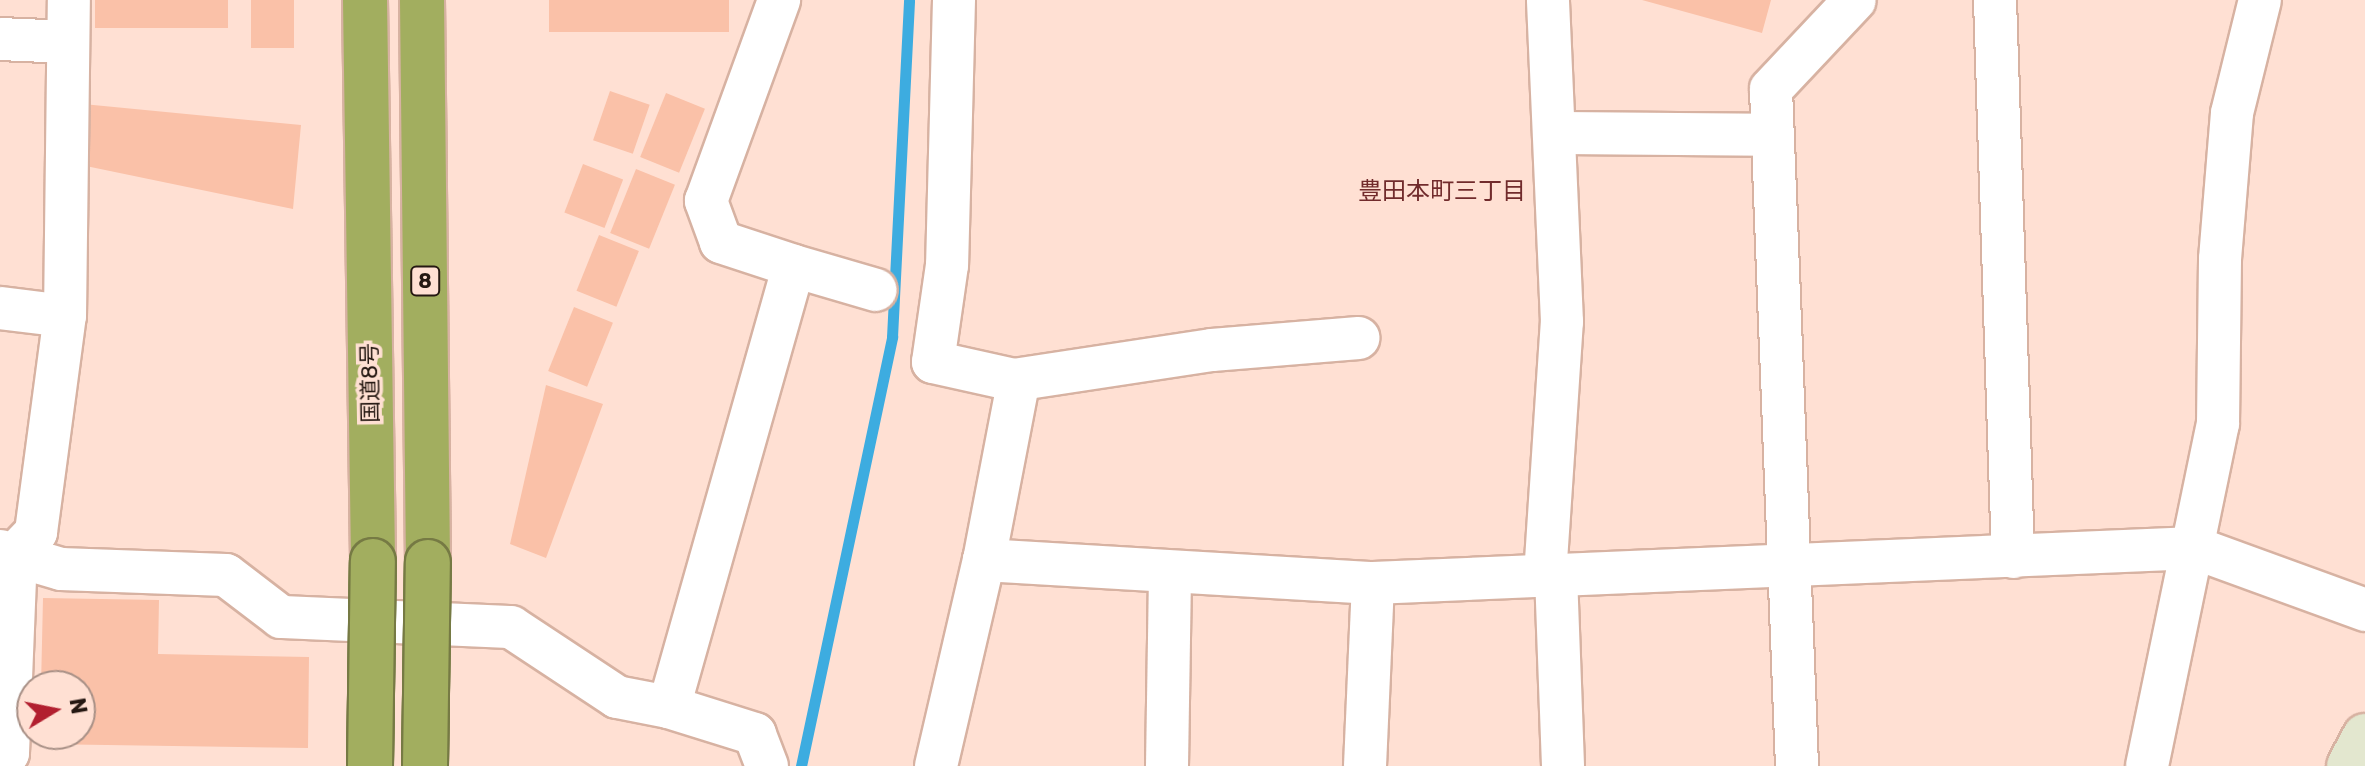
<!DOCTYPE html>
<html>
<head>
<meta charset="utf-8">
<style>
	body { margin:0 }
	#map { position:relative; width:2365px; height:766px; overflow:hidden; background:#ffe0d3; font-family:Rubik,"Noto Sans JP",sans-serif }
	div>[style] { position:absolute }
	.stream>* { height:11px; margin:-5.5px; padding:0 5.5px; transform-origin:5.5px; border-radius:5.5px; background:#3dace0 }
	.building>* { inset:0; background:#fac1a8; transform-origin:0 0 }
	.roads { filter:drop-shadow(2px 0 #d7b2a2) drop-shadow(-2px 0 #d7b2a2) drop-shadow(0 2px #d7b2a2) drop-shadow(0 -2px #d7b2a2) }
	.street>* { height:42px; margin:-21px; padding:0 21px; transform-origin:21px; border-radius:21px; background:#fff }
	.secondary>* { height:44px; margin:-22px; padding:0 22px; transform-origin:22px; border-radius:22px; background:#e3e7cf }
	.highway>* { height:44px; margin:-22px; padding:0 22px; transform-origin:22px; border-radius:22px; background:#a2ae5f }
	.bridges { filter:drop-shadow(2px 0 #767a44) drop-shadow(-2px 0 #767a44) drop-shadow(0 2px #767a44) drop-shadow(0 -2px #767a44) }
	.highway-bridge>* { height:44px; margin:-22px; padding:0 22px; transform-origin:22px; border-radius:22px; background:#a2ae5f }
	span { translate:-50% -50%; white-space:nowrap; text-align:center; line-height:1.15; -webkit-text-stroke:7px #ffe0d3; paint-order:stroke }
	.shield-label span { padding:2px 6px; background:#ffe0d3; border:2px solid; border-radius:6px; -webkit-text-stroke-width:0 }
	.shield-label { font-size:20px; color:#251812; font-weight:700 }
	.street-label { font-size:22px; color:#251812 }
	.neighbourhood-label { font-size:24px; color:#712b2c }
	.north { position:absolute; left:16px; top:670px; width:80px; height:80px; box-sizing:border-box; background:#ffe0d3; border:2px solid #a89086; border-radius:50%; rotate:80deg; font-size:22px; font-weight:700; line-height:32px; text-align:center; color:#251812 }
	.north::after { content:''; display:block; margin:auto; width:28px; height:36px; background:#b21f2f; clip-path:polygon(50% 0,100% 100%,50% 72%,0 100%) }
</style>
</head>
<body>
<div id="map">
	<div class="stream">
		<div style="left:801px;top:766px;width:439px;rotate:-78deg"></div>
		<div style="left:892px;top:337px;width:337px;rotate:-87.1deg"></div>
	</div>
	<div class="building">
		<div style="left:95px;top:0;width:133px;height:28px"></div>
		<div style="left:251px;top:0;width:43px;height:48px"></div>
		<div style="left:549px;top:0;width:180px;height:32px"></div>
		<div style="clip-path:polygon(1642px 0,1771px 0,1762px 33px)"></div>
		<div style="left:610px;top:91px;width:42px;height:52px;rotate:19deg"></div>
		<div style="left:666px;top:93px;width:42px;height:69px;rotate:22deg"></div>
		<div style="clip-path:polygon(83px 104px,301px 125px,293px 209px,81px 165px)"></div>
		<div style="left:583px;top:164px;width:43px;height:52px;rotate:21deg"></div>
		<div style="left:636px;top:169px;width:42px;height:69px;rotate:22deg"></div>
		<div style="left:599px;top:235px;width:43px;height:60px;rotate:22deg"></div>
		<div style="left:574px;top:307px;width:42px;height:69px;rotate:22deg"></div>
		<div style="clip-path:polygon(546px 385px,603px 404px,546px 558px,510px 544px)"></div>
		<div style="clip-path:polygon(43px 598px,159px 600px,158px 654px,309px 657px,308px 748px,40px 744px,40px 734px,80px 734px,80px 686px,41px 686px)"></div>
	</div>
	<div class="roads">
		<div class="street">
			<div style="left:954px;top:0;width:265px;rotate:91.5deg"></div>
			<div style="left:947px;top:265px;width:98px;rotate:98.2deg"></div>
			<div style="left:933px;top:362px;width:83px;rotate:12.5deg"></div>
			<div style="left:1014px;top:380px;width:9px;rotate:72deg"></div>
			<div style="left:1017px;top:389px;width:174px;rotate:100.9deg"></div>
			<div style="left:1995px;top:0;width:557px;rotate:88.15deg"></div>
			<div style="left:0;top:39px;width:68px;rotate:2.5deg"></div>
			<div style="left:1554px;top:133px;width:219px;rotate:0.5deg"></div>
			<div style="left:794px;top:266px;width:85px;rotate:16.3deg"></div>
			<div style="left:0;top:308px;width:65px;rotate:7deg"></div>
			<div style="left:1014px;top:380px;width:200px;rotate:-8.6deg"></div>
			<div style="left:1212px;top:350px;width:147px;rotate:-4.7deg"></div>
			<div style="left:0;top:551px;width:64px;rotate:16.4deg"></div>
			<div style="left:61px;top:569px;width:165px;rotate:2.1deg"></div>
			<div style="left:226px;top:575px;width:69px;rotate:37.4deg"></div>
			<div style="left:281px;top:617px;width:230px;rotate:2.5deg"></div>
			<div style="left:511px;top:627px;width:127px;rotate:33.4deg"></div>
			<div style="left:617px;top:697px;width:53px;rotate:10.9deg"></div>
			<div style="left:1556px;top:575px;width:191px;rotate:87.9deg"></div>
			<div style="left:1545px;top:576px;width:255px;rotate:-86.2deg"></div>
			<div style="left:1562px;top:322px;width:322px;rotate:-92.5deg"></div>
			<div style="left:0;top:759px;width:10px;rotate:-37deg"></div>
			<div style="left:8px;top:753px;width:200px;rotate:-87.7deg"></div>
			<div style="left:16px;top:553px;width:29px;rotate:-46deg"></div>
			<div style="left:36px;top:532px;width:218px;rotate:-82.4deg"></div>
			<div style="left:65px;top:316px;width:316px;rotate:-89.3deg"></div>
			<div style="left:767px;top:766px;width:34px;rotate:-111deg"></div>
			<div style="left:755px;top:734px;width:90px;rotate:-162.6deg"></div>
			<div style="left:669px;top:707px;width:458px;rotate:-74.2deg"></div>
			<div style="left:794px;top:266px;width:77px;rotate:-161.8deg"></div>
			<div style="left:721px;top:242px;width:44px;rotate:-110.1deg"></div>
			<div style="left:706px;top:201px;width:214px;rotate:-70deg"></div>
			<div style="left:936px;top:766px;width:212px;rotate:-76.9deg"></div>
			<div style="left:984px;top:560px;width:390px;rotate:3.4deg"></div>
			<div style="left:1373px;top:583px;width:823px;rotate:-2.44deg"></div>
			<div style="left:2195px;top:548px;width:181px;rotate:20deg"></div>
			<div style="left:1167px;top:766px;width:194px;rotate:-89.1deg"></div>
			<div style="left:1365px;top:766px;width:183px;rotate:-87.5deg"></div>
			<div style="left:1797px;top:766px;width:677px;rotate:-92.2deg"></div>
			<div style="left:1771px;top:89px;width:122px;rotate:-46.7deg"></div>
			<div style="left:2147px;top:766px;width:349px;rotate:-78.3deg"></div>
			<div style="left:2218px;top:424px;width:165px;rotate:-89.3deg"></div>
			<div style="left:2220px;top:259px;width:146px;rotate:-85.3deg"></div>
			<div style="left:2232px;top:113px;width:116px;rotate:-76.1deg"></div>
		</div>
		<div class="secondary">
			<div style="left:2349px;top:766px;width:34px;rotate:-62deg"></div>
		</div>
		<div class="highway">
			<div style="left:365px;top:0;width:561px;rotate:89.18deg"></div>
			<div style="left:422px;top:0;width:562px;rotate:89.39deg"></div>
		</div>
	</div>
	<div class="bridges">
		<div class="highway-bridge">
			<div style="left:370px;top:766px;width:205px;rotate:-89.2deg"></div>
			<div style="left:425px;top:766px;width:204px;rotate:-89.2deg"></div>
		</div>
	</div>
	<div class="shield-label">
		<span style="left:425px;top:281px">8</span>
	</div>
	<div class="street-label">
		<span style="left:370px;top:383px;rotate:-91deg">国道8号</span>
	</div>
	<div class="neighbourhood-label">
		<span style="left:1442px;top:192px">豊田本町三丁目</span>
	</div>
	<div class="north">N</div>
</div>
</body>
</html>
